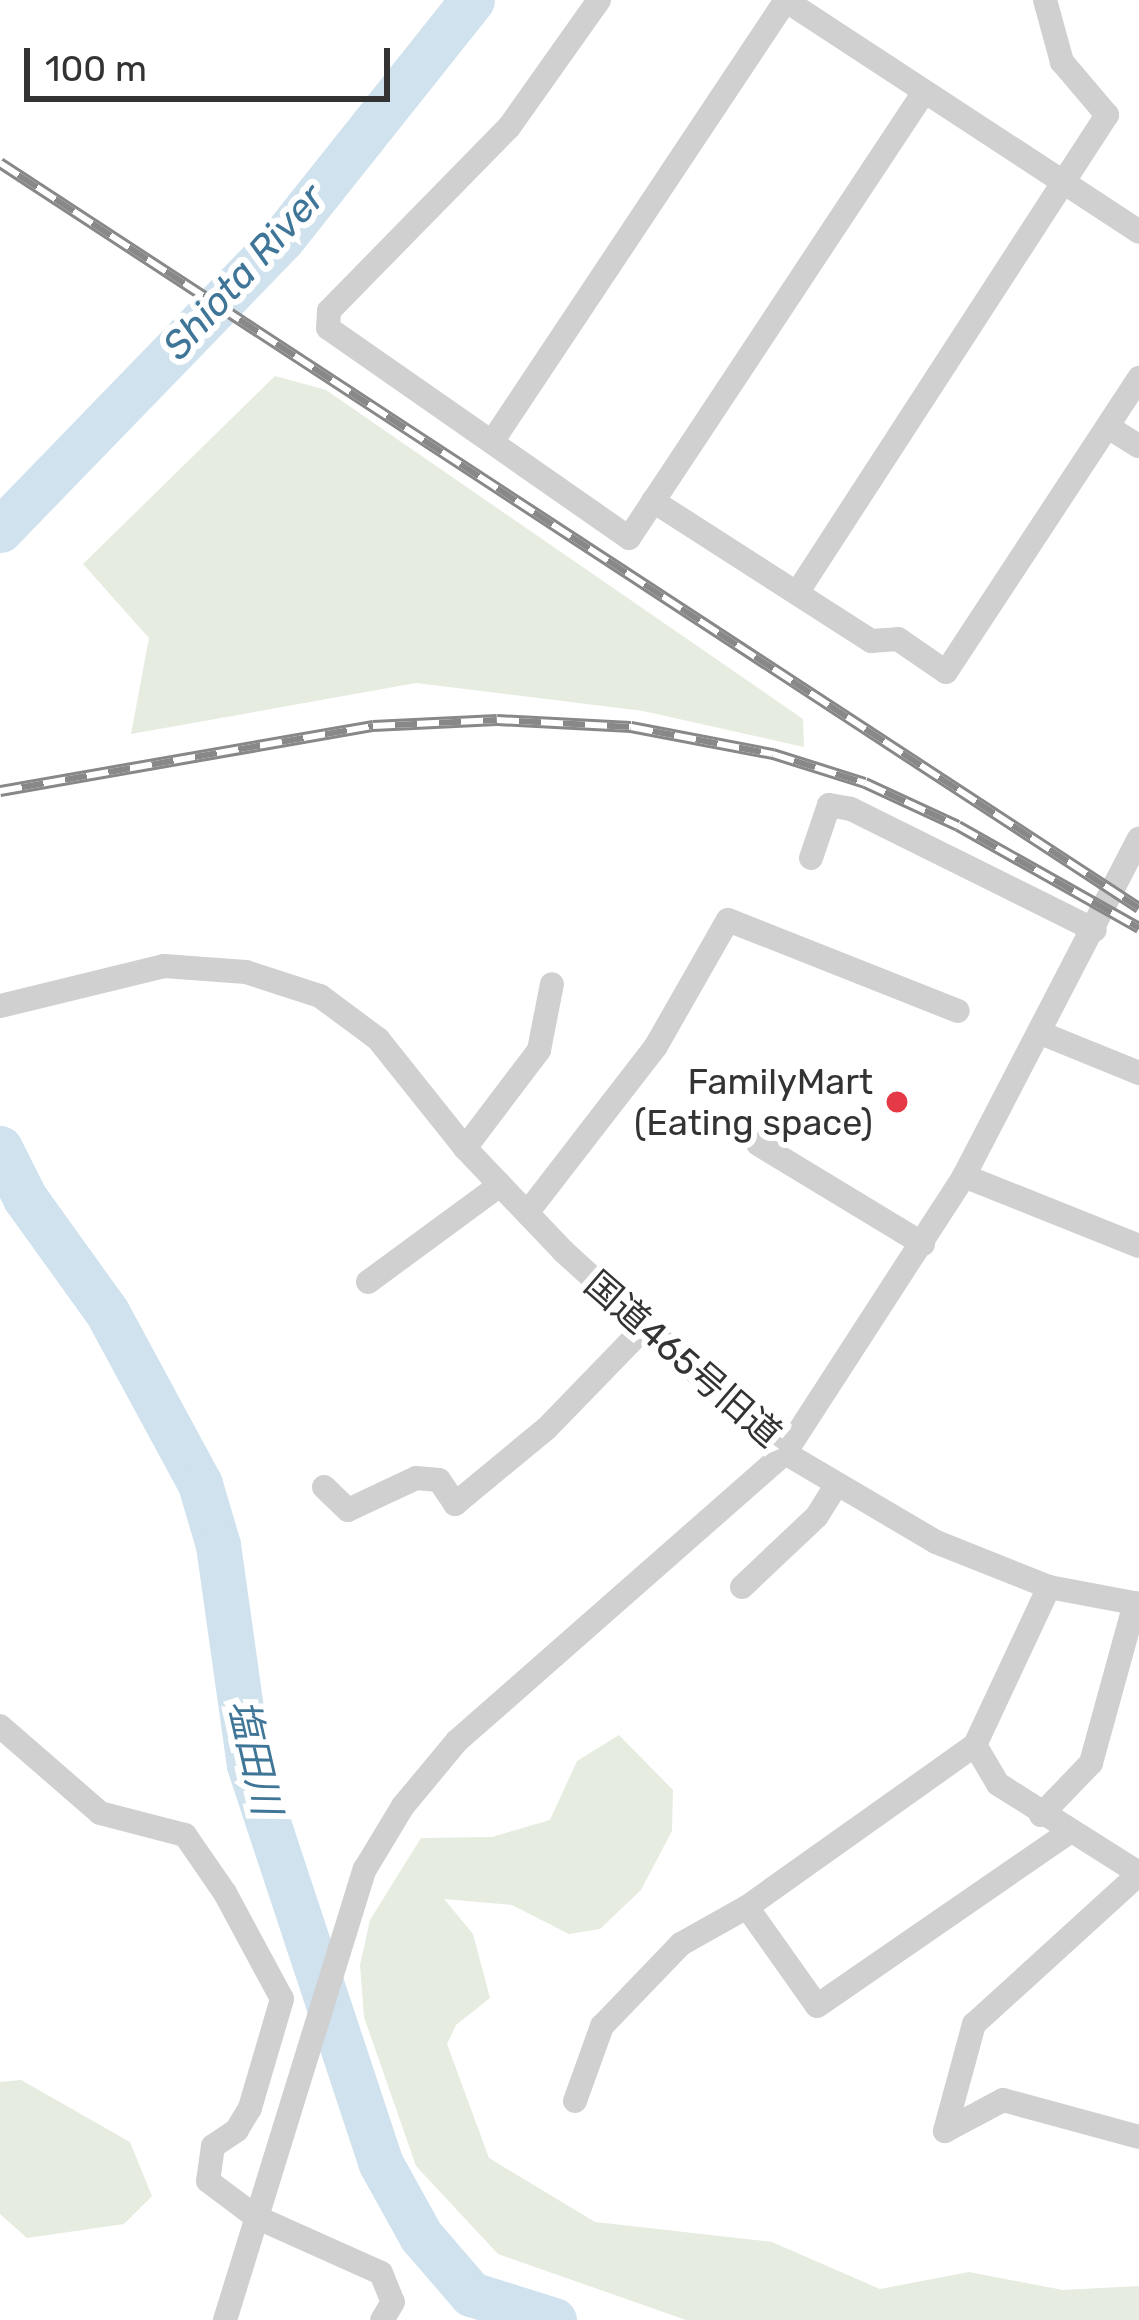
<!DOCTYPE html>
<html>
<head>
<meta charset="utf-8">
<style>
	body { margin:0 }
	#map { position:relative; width:1139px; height:2320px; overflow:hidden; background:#fff; font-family:Rubik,"Noto Sans JP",sans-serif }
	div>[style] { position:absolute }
	.green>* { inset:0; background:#e6ecdf }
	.river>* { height:45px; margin:-22.5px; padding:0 22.5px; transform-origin:22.5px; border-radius:22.5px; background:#cfe2ee }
	.minor>* { height:24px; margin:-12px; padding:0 12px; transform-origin:12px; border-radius:12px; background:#d0d0d0 }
	.rail>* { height:12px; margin-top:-6px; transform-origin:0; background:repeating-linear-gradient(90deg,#fff 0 22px,#888 0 44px); box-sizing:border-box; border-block:3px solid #888 }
	.dots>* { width:33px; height:33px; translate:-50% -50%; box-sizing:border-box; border:6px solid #fff; border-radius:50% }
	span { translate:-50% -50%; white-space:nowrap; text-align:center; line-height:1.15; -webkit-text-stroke:12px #fff; paint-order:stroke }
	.poi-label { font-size:36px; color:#333 }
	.right { translate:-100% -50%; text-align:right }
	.street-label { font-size:36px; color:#333 }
	.water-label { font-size:39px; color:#3f7597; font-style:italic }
	.scale { position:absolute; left:24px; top:48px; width:366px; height:54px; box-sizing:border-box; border:6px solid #333; border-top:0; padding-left:15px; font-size:36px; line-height:42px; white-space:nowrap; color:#333; -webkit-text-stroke:9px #fff; paint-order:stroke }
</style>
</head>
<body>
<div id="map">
	<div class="green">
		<div style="clip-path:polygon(275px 376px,326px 390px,803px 719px,804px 747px,643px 711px,416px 683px,131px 734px,149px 638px,83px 564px)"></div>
		<div style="clip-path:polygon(619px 1735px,673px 1790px,672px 1831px,641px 1890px,600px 1929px,569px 1934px,512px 1905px,444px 1899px,473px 1934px,490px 1998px,456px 2025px,447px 2044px,489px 2158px,595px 2222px,772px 2242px,880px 2289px,969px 2272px,1063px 2290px,1139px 2286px,1139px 2320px,686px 2320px,498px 2254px,416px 2166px,364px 2017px,360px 1965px,370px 1920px,421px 1838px,492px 1837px,550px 1820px,577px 1761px)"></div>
		<div style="clip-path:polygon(21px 2080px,130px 2142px,152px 2196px,124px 2224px,27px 2238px,0 2214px,0 2082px)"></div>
	</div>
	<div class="river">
		<div style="left:0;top:530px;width:405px;rotate:-45.9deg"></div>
		<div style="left:282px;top:239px;width:305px;rotate:-51.5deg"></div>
		<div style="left:0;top:1148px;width:56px;rotate:63.4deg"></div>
		<div style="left:25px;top:1198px;width:140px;rotate:54.3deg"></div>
		<div style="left:107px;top:1312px;width:196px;rotate:61.6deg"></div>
		<div style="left:200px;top:1484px;width:64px;rotate:73.6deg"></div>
		<div style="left:218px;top:1545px;width:222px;rotate:82deg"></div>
		<div style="left:249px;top:1765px;width:418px;rotate:71.7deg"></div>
		<div style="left:380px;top:2162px;width:85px;rotate:61deg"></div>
		<div style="left:421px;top:2236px;width:77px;rotate:49.2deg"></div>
		<div style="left:471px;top:2294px;width:87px;rotate:17.4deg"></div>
	</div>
	<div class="minor">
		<div style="left:599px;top:0;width:156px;rotate:125.3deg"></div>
		<div style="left:509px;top:127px;width:257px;rotate:134.4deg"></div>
		<div style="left:329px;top:311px;width:17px;rotate:93deg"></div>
		<div style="left:328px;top:328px;width:367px;rotate:34.9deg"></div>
		<div style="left:629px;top:538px;width:535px;rotate:-56.52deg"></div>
		<div style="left:785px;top:0;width:423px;rotate:33.2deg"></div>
		<div style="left:1108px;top:427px;width:36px;rotate:32deg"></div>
		<div style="left:492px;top:442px;width:531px;rotate:-56.37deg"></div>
		<div style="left:653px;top:501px;width:259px;rotate:32.7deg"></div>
		<div style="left:871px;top:641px;width:27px;rotate:-4deg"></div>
		<div style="left:898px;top:639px;width:58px;rotate:34.5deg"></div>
		<div style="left:946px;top:672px;width:352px;rotate:-56.7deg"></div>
		<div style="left:797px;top:593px;width:570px;rotate:-57.04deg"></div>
		<div style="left:1107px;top:115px;width:70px;rotate:-130.3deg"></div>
		<div style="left:1062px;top:62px;width:64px;rotate:-105.3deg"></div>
		<div style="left:811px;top:858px;width:56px;rotate:-71.2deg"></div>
		<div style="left:829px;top:805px;width:22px;rotate:10deg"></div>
		<div style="left:851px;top:809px;width:272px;rotate:26.4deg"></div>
		<div style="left:0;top:1006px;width:169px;rotate:-13.7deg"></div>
		<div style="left:164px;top:966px;width:82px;rotate:4.2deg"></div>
		<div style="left:246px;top:972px;width:78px;rotate:18deg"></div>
		<div style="left:320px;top:996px;width:72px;rotate:36.6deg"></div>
		<div style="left:378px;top:1039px;width:139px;rotate:51.4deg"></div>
		<div style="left:465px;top:1148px;width:142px;rotate:46.4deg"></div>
		<div style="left:563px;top:1251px;width:300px;rotate:42.3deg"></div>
		<div style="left:785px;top:1453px;width:175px;rotate:30.5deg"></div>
		<div style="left:936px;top:1542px;width:122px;rotate:21.7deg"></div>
		<div style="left:1049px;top:1587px;width:92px;rotate:10.7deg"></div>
		<div style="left:1043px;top:1034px;width:104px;rotate:22.1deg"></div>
		<div style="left:758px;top:1144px;width:193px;rotate:31.2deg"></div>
		<div style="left:465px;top:1148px;width:123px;rotate:-52.9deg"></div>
		<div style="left:539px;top:1050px;width:67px;rotate:-78.9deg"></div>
		<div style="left:964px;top:1176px;width:188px;rotate:21.8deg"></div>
		<div style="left:527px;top:1213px;width:211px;rotate:-52.3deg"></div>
		<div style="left:656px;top:1046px;width:145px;rotate:-60.3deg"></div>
		<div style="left:728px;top:920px;width:247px;rotate:21.6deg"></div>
		<div style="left:368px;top:1282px;width:164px;rotate:-36.3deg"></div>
		<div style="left:324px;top:1487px;width:33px;rotate:44deg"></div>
		<div style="left:348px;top:1510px;width:75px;rotate:-25.2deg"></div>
		<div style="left:416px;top:1478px;width:23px;rotate:5deg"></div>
		<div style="left:439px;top:1480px;width:29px;rotate:56deg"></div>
		<div style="left:455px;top:1504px;width:119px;rotate:-39.6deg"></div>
		<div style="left:547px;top:1428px;width:138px;rotate:-45.9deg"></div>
		<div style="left:742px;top:1587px;width:103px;rotate:-43.4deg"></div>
		<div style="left:817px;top:1516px;width:36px;rotate:-58deg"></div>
		<div style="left:1049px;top:1587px;width:174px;rotate:115.1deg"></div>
		<div style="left:975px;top:1745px;width:45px;rotate:59.5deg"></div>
		<div style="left:998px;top:1784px;width:167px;rotate:32.3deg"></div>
		<div style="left:0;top:1726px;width:133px;rotate:41deg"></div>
		<div style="left:100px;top:1813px;width:88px;rotate:14.5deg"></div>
		<div style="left:185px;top:1835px;width:70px;rotate:55.4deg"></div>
		<div style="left:225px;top:1893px;width:120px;rotate:61.7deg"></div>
		<div style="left:282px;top:1999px;width:114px;rotate:106.4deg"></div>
		<div style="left:250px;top:2108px;width:26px;rotate:121deg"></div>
		<div style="left:237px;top:2130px;width:29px;rotate:146deg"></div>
		<div style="left:213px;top:2146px;width:35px;rotate:98deg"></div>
		<div style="left:208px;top:2181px;width:60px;rotate:36.9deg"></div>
		<div style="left:256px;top:2217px;width:137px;rotate:24.1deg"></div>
		<div style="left:381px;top:2273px;width:31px;rotate:68deg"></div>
		<div style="left:393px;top:2302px;width:21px;rotate:121deg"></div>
		<div style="left:1041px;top:1815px;width:72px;rotate:-46.1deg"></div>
		<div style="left:1091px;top:1763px;width:166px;rotate:-74.6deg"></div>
		<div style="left:1139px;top:1874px;width:223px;rotate:137.7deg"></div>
		<div style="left:974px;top:2024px;width:111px;rotate:105.2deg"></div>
		<div style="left:945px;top:2131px;width:66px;rotate:-28.1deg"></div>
		<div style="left:1003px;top:2100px;width:141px;rotate:15.2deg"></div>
		<div style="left:747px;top:1907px;width:121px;rotate:54.7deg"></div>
		<div style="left:817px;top:2006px;width:305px;rotate:-34.6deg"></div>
		<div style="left:575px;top:2101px;width:80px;rotate:-70.2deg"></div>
		<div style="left:602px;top:2026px;width:114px;rotate:-46.1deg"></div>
		<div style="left:681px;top:1944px;width:76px;rotate:-29.3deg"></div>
		<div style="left:747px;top:1907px;width:280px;rotate:-35.4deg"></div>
		<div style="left:225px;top:2320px;width:472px;rotate:-72.8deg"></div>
		<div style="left:365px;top:1869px;width:74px;rotate:-58.9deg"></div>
		<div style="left:403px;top:1806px;width:85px;rotate:-50.3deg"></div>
		<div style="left:457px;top:1741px;width:436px;rotate:-41.3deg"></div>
		<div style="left:785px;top:1453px;width:330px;rotate:-57.1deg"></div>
		<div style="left:964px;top:1176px;width:380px;rotate:-62.6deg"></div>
	</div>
	<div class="rail">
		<div style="left:0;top:163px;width:1361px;rotate:33.19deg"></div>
		<div style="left:0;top:791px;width:379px;rotate:-9.9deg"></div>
		<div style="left:373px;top:726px;width:124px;rotate:-2.8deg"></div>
		<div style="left:497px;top:720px;width:134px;rotate:3deg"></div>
		<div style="left:631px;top:727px;width:145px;rotate:10.8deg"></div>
		<div style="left:773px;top:754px;width:96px;rotate:17.5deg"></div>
		<div style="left:865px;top:783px;width:102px;rotate:24.8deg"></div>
		<div style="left:958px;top:826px;width:208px;rotate:29.4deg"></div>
	</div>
	<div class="dots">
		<div style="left:897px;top:1102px;background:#e63946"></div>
	</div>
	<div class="poi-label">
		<span class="right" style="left:873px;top:1102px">FamilyMart<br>(Eating space)</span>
	</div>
	<div class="street-label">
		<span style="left:683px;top:1359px;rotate:41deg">国道465号旧道</span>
	</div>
	<div class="water-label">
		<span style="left:244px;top:272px;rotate:-48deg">Shiota River</span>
		<span style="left:254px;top:1757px;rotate:77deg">塩田川</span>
	</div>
	<div class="scale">100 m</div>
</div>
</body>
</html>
